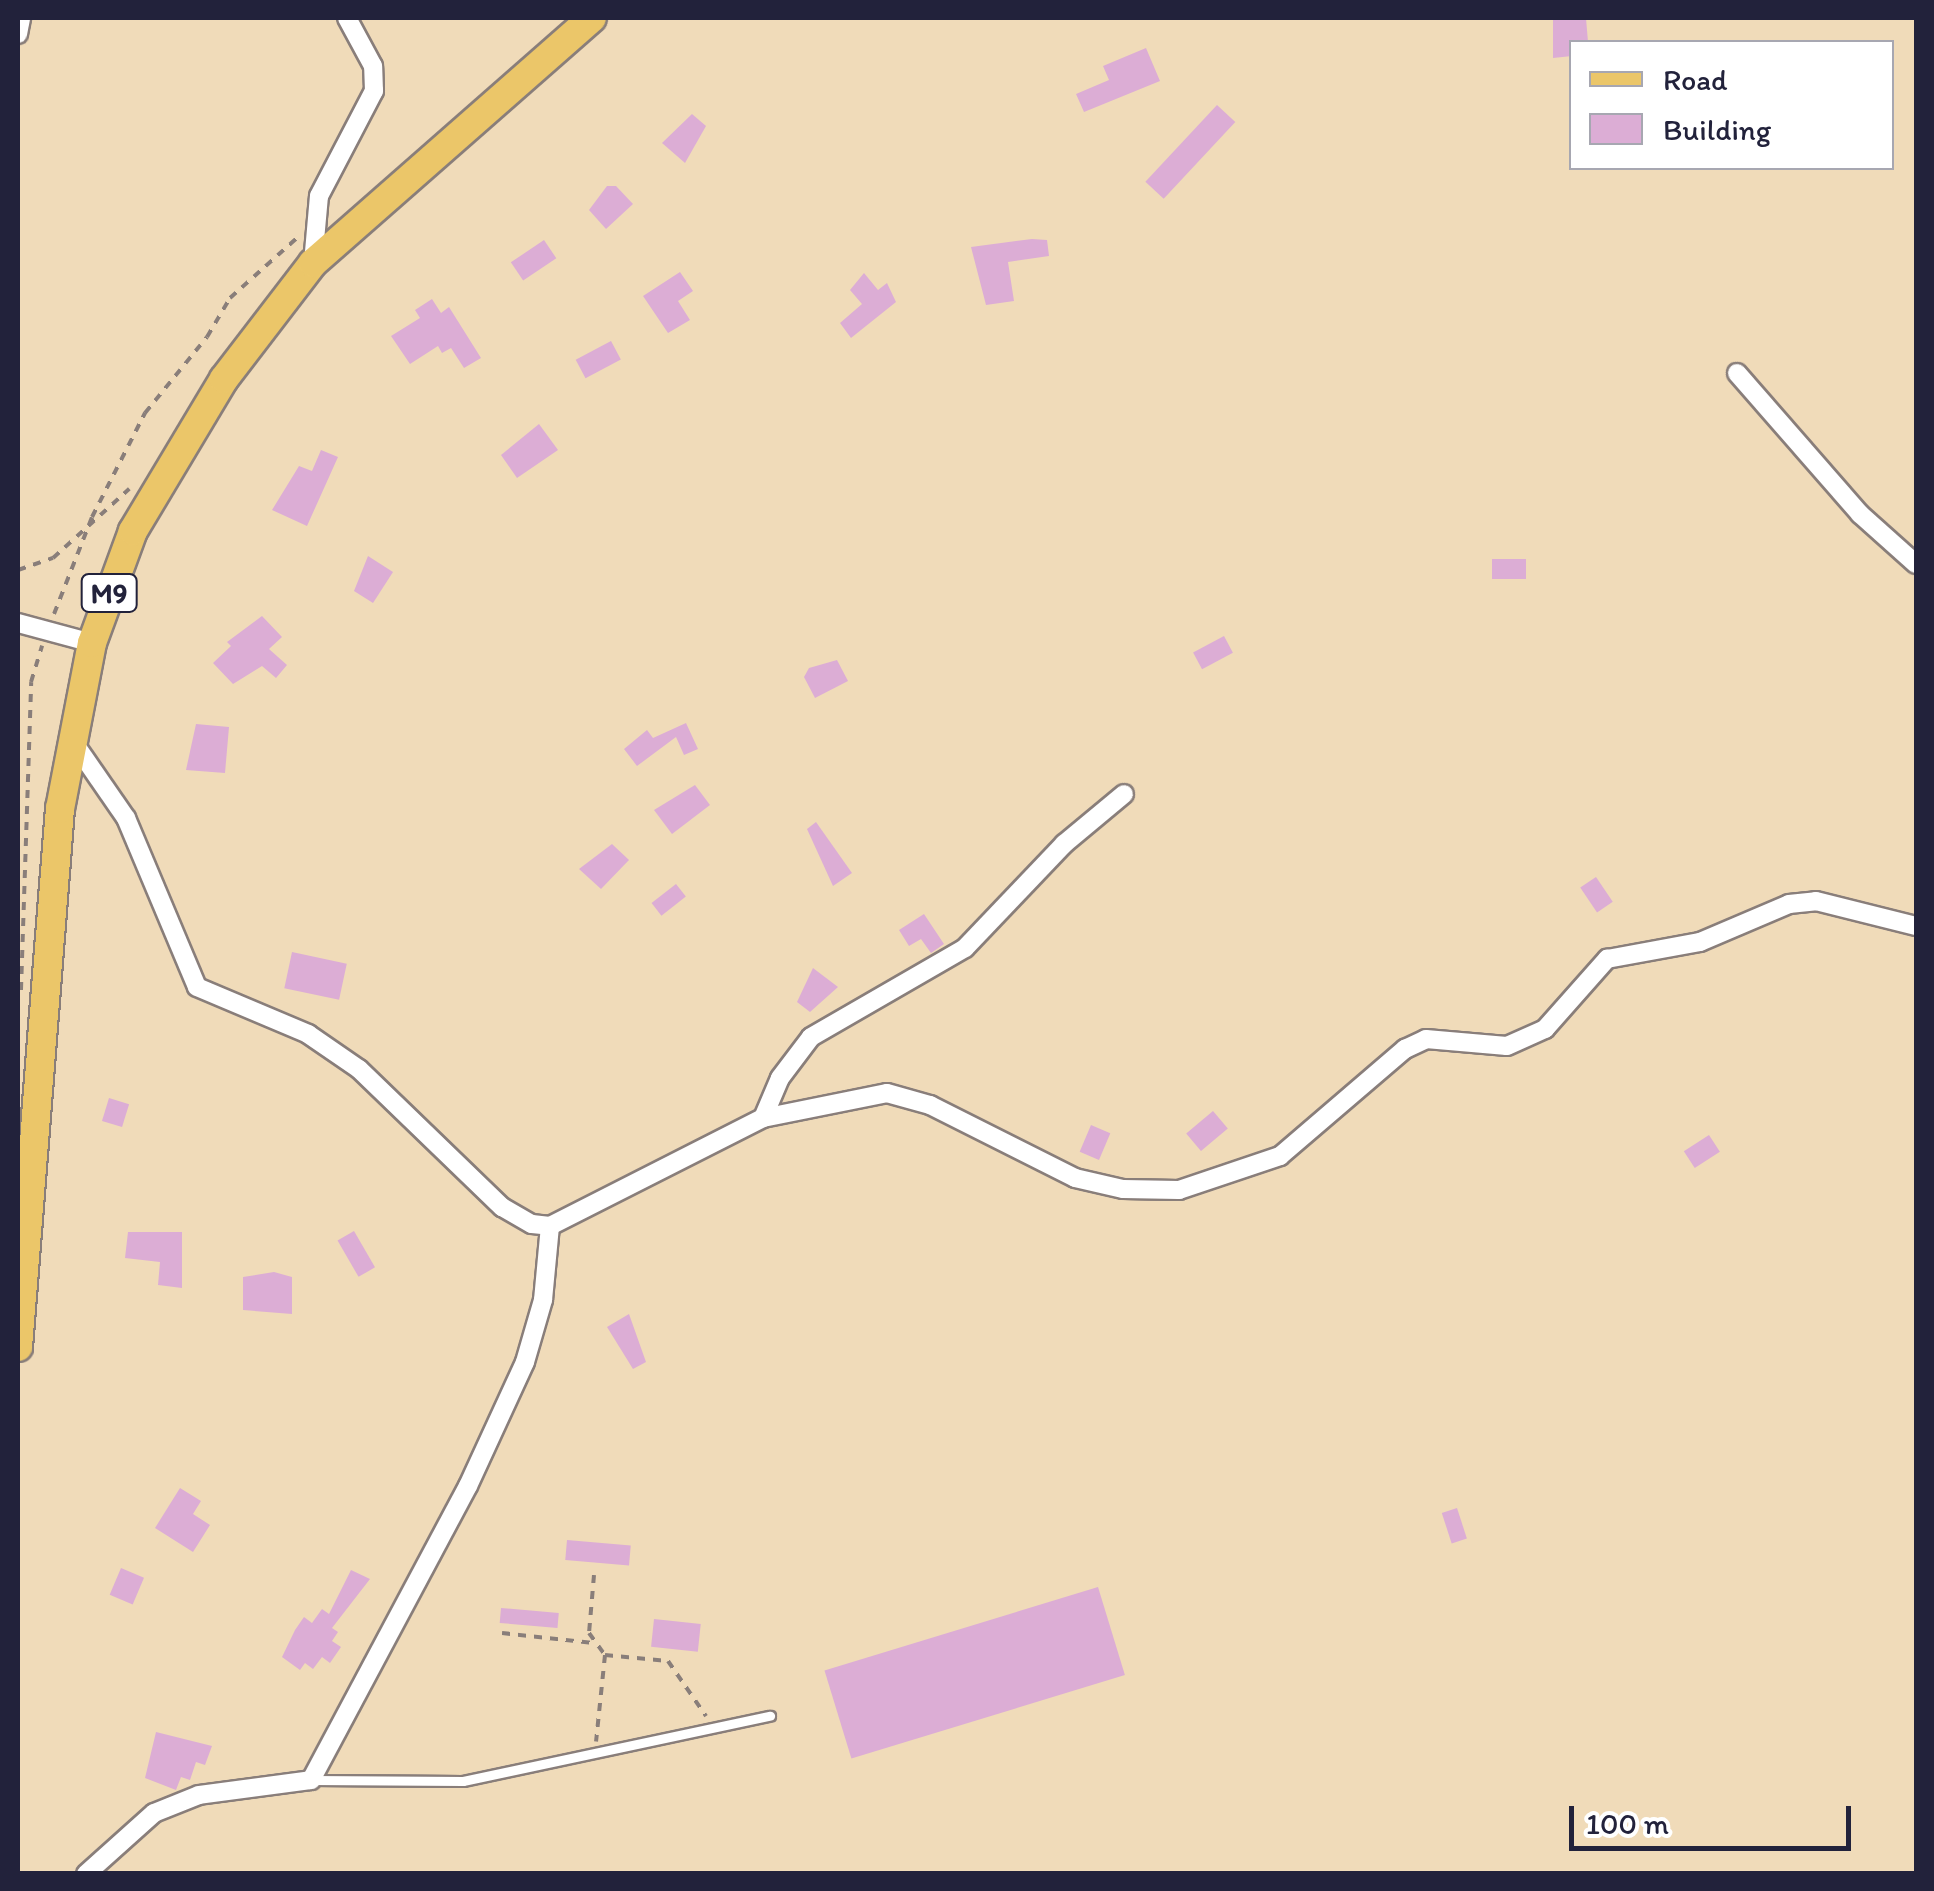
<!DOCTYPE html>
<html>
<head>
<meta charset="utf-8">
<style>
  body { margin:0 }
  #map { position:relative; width:1934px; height:1891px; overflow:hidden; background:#f0dbb9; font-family:Itim,sans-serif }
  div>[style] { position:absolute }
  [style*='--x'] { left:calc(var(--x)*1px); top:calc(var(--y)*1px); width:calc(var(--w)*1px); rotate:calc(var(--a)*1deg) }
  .building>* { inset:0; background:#dcadd5; transform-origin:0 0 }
  .path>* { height:4px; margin-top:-2px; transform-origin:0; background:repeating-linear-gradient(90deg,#897e7a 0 8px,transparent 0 16px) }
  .roads { filter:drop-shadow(2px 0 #897e7a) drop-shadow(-2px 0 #897e7a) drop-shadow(0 2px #897e7a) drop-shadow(0 -2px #897e7a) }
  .lane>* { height:9px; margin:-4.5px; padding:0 4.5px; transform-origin:4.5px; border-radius:4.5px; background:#fff }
  .street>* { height:18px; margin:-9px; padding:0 9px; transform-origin:9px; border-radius:9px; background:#fff }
  .primary>* { height:28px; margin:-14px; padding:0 14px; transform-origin:14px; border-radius:14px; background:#ebc669 }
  span { translate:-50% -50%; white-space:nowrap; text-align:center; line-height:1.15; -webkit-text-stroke:8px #fff; paint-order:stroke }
  .shield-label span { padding:2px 8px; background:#fff; border:2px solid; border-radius:8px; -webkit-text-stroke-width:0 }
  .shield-label { font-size:28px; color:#22223b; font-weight:700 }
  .frame { position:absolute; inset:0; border:20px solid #22223b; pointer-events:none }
  .legend { position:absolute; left:1569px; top:40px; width:325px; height:130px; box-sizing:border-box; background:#fff; border:2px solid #a7a7b1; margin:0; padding:12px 18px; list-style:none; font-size:30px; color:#22223b }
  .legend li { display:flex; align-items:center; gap:20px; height:50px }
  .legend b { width:50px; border:2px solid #a7a7b1 }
  .scale { position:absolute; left:1569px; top:1806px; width:282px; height:45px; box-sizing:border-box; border:5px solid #22223b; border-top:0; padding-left:12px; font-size:30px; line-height:35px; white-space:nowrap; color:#22223b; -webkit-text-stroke:8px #fff; paint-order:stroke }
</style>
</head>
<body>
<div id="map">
  <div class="building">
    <i style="clip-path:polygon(1586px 18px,1588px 42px,1572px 42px,1572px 56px,1553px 58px,1553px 19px)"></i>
    <i style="clip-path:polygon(1146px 48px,1160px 81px,1084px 112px,1076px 94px,1109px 80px,1103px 66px)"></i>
    <i style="left:1217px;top:105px;width:25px;height:105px;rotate:43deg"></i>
    <i style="clip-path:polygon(692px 114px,706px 126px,685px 163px,662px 143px)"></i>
    <i style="clip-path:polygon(607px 186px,616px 186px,633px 204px,606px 229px,589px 210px)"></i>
    <i style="clip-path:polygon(1032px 239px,1047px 240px,1049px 256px,1008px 262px,1014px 301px,986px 305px,971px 247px)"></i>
    <i style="left:544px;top:240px;width:22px;height:40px;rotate:56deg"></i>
    <i style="clip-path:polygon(680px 272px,693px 291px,678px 301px,690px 320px,668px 333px,643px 296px)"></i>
    <i style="clip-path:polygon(864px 273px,878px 290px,887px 283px,896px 302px,851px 338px,840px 323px,862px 304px,850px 290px)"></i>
    <i style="clip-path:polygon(432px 299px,441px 313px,449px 307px,481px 358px,464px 368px,451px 348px,442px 353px,438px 346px,410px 364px,391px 336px,420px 318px,415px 310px)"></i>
    <i style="left:611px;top:341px;width:21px;height:40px;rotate:62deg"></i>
    <i style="clip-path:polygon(539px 424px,558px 450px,517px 478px,501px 455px)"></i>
    <i style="clip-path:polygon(321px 450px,338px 457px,307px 526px,272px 510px,299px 466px,312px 471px)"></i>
    <i style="clip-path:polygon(368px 556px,393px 572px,373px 603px,354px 591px)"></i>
    <i style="left:1492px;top:559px;width:34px;height:20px"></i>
    <i style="clip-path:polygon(262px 616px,282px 637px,269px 649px,287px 665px,276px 678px,262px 666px,233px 684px,213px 663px,231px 646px,227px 642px)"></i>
    <i style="left:1224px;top:636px;width:19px;height:35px;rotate:62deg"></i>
    <i style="clip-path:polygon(837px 660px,848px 681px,815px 698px,804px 677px,809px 668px)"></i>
    <i style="clip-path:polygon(686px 723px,698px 749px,684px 755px,676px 737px,637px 766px,624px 749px,647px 730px,653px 738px)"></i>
    <i style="clip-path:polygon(196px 724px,229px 727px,225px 773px,186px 770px)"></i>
    <i style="clip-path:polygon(695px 785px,710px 805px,672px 834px,654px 810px)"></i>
    <i style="clip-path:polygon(816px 822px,852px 873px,833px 886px,807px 829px)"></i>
    <i style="clip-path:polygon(612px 844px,629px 860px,601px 889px,579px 869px)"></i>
    <i style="left:1596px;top:877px;width:30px;height:19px;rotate:56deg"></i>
    <i style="left:676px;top:884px;width:16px;height:31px;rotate:52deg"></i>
    <i style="clip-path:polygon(924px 914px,944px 944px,931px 953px,921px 939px,909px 946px,899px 930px)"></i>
    <i style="left:292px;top:952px;width:56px;height:37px;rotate:12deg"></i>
    <i style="clip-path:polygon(813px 968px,838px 987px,810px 1012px,797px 1002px)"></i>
    <i style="left:109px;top:1098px;width:21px;height:24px;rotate:17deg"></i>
    <i style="left:1213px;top:1111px;width:23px;height:35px;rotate:50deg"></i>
    <i style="left:1091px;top:1125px;width:21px;height:29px;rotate:23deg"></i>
    <i style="left:1709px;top:1135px;width:20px;height:30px;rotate:57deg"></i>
    <i style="left:354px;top:1231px;width:42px;height:19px;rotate:60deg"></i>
    <i style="clip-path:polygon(128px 1232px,182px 1232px,182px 1288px,158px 1285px,160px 1262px,125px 1258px)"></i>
    <i style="clip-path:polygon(274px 1272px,292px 1277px,292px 1314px,243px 1310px,243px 1277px)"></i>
    <i style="clip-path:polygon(629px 1314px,646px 1362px,633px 1369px,607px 1327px)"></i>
    <i style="clip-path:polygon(180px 1488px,201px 1501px,193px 1514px,210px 1525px,193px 1552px,155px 1528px)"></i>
    <i style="left:1457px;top:1508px;width:32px;height:16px;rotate:72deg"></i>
    <i style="left:567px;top:1540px;width:64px;height:20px;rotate:5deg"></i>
    <i style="left:121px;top:1568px;width:25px;height:29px;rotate:23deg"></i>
    <i style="clip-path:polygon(351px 1570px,370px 1579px,332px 1628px,338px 1632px,332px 1641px,341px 1647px,330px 1663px,322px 1657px,313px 1669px,305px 1663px,300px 1670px,282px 1657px,295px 1630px,304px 1617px,312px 1623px,322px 1609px,329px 1614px)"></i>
    <i style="left:1098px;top:1587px;width:92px;height:286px;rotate:73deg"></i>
    <i style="left:501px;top:1608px;width:58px;height:15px;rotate:5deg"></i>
    <i style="left:654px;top:1619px;width:47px;height:28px;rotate:6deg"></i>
    <i style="clip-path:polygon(156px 1732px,212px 1746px,205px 1765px,196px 1762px,190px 1780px,181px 1777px,176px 1790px,145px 1778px)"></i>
  </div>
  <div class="path">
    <i style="--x:18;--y:570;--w:37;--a:-19"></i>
    <i style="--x:53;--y:558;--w:103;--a:-42.2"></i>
    <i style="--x:54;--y:614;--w:104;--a:-68.6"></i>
    <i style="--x:92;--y:517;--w:117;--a:-63"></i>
    <i style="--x:145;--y:413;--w:98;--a:-50.8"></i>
    <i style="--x:207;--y:337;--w:45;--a:-59.5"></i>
    <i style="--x:230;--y:298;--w:91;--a:-41.9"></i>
    <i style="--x:21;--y:990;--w:308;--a:-88.1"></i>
    <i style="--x:31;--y:682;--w:38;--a:-73"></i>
    <i style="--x:594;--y:1575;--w:58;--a:94.9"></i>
    <i style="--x:589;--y:1633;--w:27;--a:54"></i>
    <i style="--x:605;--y:1655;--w:87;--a:95.9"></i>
    <i style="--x:502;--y:1633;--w:92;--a:6.3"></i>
    <i style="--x:605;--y:1655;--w:63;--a:5.4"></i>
    <i style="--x:668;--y:1661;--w:67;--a:55.4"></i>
  </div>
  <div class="roads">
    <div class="lane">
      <i style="--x:311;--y:1780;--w:152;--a:0.4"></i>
      <i style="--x:463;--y:1781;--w:314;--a:-12"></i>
    </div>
    <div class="street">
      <i style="--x:18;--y:34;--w:16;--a:-79"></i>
      <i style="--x:313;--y:263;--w:67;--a:-84.9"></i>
      <i style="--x:319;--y:196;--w:119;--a:-62.4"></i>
      <i style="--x:374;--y:91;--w:25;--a:-92"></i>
      <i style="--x:373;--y:66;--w:55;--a:-118.4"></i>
      <i style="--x:1737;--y:373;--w:187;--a:48.9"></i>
      <i style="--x:1860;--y:514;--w:75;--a:41.8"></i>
      <i style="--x:18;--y:623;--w:77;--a:15.1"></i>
      <i style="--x:72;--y:740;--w:95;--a:55.3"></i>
      <i style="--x:126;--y:818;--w:183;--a:67.2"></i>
      <i style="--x:197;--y:987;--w:121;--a:22.9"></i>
      <i style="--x:308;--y:1034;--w:62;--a:34.5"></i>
      <i style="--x:359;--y:1069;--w:199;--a:44"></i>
      <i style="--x:502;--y:1207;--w:34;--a:30"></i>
      <i style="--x:532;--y:1224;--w:18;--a:6"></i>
      <i style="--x:550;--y:1226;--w:239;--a:-26.9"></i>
      <i style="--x:763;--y:1118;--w:126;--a:-11.4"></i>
      <i style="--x:887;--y:1093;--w:45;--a:15.6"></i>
      <i style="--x:930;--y:1105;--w:162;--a:26.7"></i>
      <i style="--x:1075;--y:1178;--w:49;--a:12.9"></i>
      <i style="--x:1123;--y:1189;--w:56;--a:1"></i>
      <i style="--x:1179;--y:1190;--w:107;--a:-18.6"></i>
      <i style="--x:1280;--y:1156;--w:165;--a:-40.6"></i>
      <i style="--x:1405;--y:1049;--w:23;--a:-25"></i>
      <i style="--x:1426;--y:1039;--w:81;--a:4.9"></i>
      <i style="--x:1507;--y:1046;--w:42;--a:-24.1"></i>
      <i style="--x:1545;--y:1029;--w:94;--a:-48.5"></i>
      <i style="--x:1607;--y:959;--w:95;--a:-10.4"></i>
      <i style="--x:1700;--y:942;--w:97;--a:-23.1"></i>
      <i style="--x:1789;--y:904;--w:27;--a:-6"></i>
      <i style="--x:1816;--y:901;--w:103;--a:14"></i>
      <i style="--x:763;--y:1118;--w:43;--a:-67"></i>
      <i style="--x:780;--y:1078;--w:51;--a:-52.9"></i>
      <i style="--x:811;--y:1037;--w:178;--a:-30"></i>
      <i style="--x:965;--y:948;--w:144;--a:-46.4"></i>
      <i style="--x:1064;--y:844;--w:78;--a:-39.8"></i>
      <i style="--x:86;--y:1874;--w:91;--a:-41.9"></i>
      <i style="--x:154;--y:1813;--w:48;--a:-21.8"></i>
      <i style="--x:199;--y:1795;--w:113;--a:-7.6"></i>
      <i style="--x:311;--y:1780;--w:333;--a:-61.9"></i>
      <i style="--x:468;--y:1486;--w:136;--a:-65.3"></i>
      <i style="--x:525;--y:1362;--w:65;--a:-73.8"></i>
      <i style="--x:543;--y:1300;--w:74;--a:-84.6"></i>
    </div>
    <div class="primary">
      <i style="--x:18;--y:1347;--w:540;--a:-85.54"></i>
      <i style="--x:60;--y:809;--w:169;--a:-79.1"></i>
      <i style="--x:92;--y:643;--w:119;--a:-69.9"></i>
      <i style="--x:133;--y:531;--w:177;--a:-59.1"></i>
      <i style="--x:224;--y:379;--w:146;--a:-52.5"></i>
      <i style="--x:313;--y:263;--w:371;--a:-41.3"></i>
    </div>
  </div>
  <div class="shield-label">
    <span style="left:109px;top:593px">M9</span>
  </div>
  <div class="frame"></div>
  <ul class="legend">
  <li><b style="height:12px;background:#ebc669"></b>Road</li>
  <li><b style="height:28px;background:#dcadd5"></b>Building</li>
  </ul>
  <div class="scale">100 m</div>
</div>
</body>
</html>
